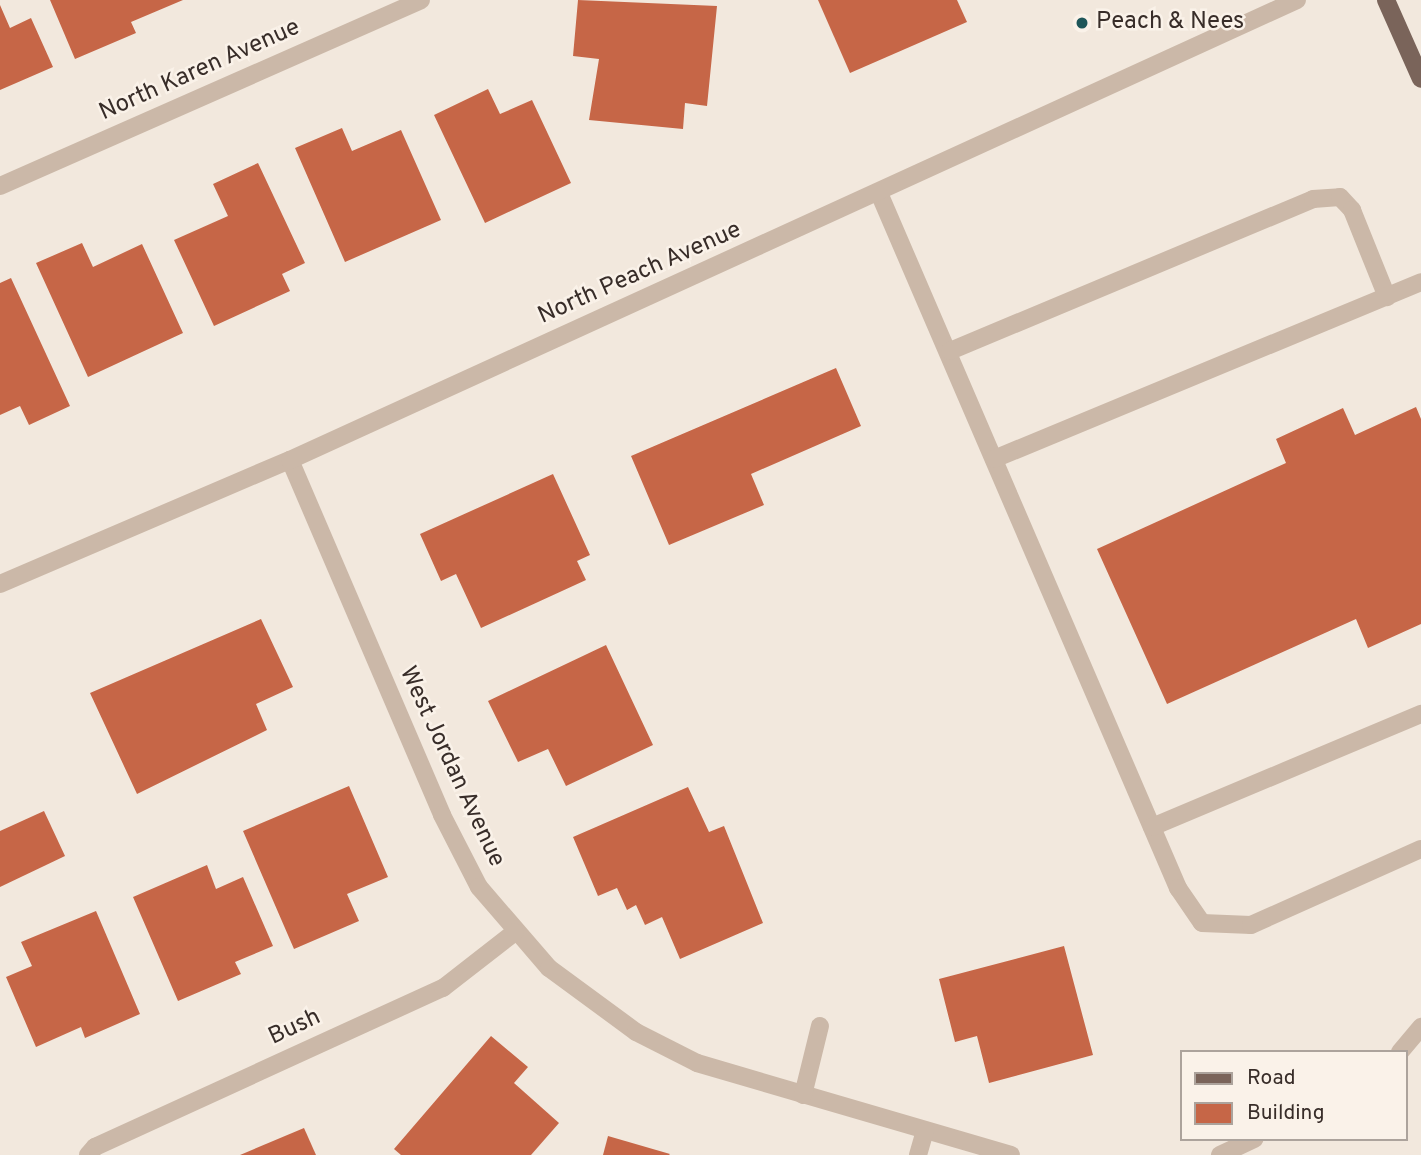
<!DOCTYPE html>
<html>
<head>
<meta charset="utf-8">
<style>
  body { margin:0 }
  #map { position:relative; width:1421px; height:1155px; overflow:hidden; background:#f2e8dd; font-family:Overpass,sans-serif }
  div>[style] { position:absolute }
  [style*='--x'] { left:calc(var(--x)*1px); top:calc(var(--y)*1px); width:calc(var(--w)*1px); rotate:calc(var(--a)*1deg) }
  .building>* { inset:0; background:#c66647 }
  .minor>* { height:18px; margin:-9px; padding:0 9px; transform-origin:9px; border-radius:9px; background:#cbb8a8 }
  .major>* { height:18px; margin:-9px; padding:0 9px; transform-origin:9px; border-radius:9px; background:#7a645a }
  .dots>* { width:19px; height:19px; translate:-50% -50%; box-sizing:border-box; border:4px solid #faf2e9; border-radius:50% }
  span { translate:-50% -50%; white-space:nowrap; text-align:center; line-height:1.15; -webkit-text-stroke:5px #faf2e9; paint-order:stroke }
  .poi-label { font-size:24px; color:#382d29 }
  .left { translate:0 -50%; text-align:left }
  .street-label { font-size:24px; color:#382d29 }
  .legend { position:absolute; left:1180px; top:1050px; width:228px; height:91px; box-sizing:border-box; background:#faf2e9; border:2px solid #aca39c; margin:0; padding:9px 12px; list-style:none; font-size:21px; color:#382d29 }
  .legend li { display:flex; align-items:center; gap:14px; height:35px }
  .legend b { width:35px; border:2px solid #aca39c }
</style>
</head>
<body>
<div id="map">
  <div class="building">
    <i style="clip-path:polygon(50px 0,183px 0,131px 22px,136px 33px,75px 59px)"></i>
    <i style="clip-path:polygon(578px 0,717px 6px,707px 106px,685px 103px,683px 129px,589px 120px,599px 59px,573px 56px)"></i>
    <i style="clip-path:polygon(818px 0,957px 0,967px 22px,850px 73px)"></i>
    <i style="clip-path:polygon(0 5px,10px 28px,31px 18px,53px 67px,0 90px)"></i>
    <i style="clip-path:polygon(488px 89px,500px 114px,532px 100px,571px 183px,485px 223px,434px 115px)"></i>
    <i style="clip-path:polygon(342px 128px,352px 151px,401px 130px,441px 220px,345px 262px,295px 148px)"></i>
    <i style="clip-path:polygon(258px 163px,305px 263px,282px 274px,290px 291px,214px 326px,174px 240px,228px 216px,213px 184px)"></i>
    <i style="clip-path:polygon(82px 243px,93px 267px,142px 244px,183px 333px,88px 377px,36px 263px)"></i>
    <i style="clip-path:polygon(11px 278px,70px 406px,29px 425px,20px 406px,0 415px,0 283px)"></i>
    <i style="clip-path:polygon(836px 368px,861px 426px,751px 474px,764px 505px,669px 545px,631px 456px)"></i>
    <i style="clip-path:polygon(1416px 407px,1421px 419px,1421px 624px,1368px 648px,1356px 619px,1167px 704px,1097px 549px,1286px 463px,1276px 439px,1343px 408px,1355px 435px)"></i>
    <i style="clip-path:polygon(553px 474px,590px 555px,577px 561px,586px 580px,481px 628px,456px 574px,441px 581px,420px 534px)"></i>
    <i style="clip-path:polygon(261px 619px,293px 687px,256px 704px,267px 730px,137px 794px,90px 693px)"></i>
    <i style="clip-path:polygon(606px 645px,653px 745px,566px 786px,548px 749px,518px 762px,488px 701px)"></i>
    <i style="clip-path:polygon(349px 786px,388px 877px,347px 894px,359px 921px,294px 949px,243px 831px)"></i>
    <i style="clip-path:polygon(688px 787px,709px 832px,724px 826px,763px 923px,680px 959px,662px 917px,645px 925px,636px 905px,627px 910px,617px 888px,598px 896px,573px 837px)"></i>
    <i style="clip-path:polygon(44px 811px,65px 856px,0 887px,0 831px)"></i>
    <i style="clip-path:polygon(207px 865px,216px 889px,243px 877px,273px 946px,235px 962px,241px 974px,178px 1001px,133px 897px)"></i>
    <i style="clip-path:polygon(96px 911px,140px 1014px,85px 1038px,81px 1027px,36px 1047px,6px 977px,32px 966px,21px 942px)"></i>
    <i style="clip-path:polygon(1064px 946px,1093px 1055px,989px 1083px,977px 1036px,955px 1042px,939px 979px)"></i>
    <i style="clip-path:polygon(491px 1036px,528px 1067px,514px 1083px,559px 1123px,531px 1155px,401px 1155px,394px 1149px)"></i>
    <i style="clip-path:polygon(304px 1128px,316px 1155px,240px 1155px)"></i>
    <i style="clip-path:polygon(608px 1136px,670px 1154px,669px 1155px,603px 1155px)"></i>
  </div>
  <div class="minor">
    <i style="--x:0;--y:186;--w:460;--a:-23.8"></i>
    <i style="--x:879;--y:193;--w:757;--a:66.72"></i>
    <i style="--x:1178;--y:888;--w:42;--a:55.6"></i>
    <i style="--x:1202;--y:923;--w:49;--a:2.3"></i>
    <i style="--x:1251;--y:925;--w:186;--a:-24.1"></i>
    <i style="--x:950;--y:351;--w:394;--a:-22.7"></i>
    <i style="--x:1313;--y:199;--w:27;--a:-4"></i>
    <i style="--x:1340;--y:197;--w:18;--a:47"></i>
    <i style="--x:1352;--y:210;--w:94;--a:68.1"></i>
    <i style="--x:994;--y:459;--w:462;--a:-22.5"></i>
    <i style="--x:290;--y:460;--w:386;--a:66.8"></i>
    <i style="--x:442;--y:815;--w:81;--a:62.8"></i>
    <i style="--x:479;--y:887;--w:107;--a:49.2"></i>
    <i style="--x:549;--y:968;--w:108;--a:36.3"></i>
    <i style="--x:636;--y:1032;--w:68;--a:26.9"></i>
    <i style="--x:697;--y:1063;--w:327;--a:16.3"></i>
    <i style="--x:0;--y:584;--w:315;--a:-23.2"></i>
    <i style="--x:290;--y:460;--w:1107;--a:-24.55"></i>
    <i style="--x:1152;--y:827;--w:292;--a:-22.8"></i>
    <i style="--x:1400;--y:1052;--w:33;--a:-50"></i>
    <i style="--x:803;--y:1095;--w:71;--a:-76.2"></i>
    <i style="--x:88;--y:1155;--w:11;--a:-49"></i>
    <i style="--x:95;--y:1147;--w:383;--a:-24.6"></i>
    <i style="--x:443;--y:988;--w:91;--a:-37.9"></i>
    <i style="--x:918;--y:1155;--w:25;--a:-74"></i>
    <i style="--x:1220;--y:1155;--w:38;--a:-25"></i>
  </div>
  <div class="major">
    <i style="--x:1386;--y:0;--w:86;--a:66.1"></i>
  </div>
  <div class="dots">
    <i style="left:1082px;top:23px;background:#1e5659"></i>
  </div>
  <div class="poi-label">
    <span class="left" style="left:1096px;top:23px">Peach &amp; Nees</span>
  </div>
  <div class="street-label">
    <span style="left:200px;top:71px;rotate:-24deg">North Karen Avenue</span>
    <span style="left:640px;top:274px;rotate:-24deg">North Peach Avenue</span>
    <span style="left:451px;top:767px;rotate:65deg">West Jordan Avenue</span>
    <span style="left:295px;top:1028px;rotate:-25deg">Bush</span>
  </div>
  <ul class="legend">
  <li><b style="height:9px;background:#7a645a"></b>Road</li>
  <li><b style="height:19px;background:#c66647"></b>Building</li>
  </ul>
</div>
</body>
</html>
